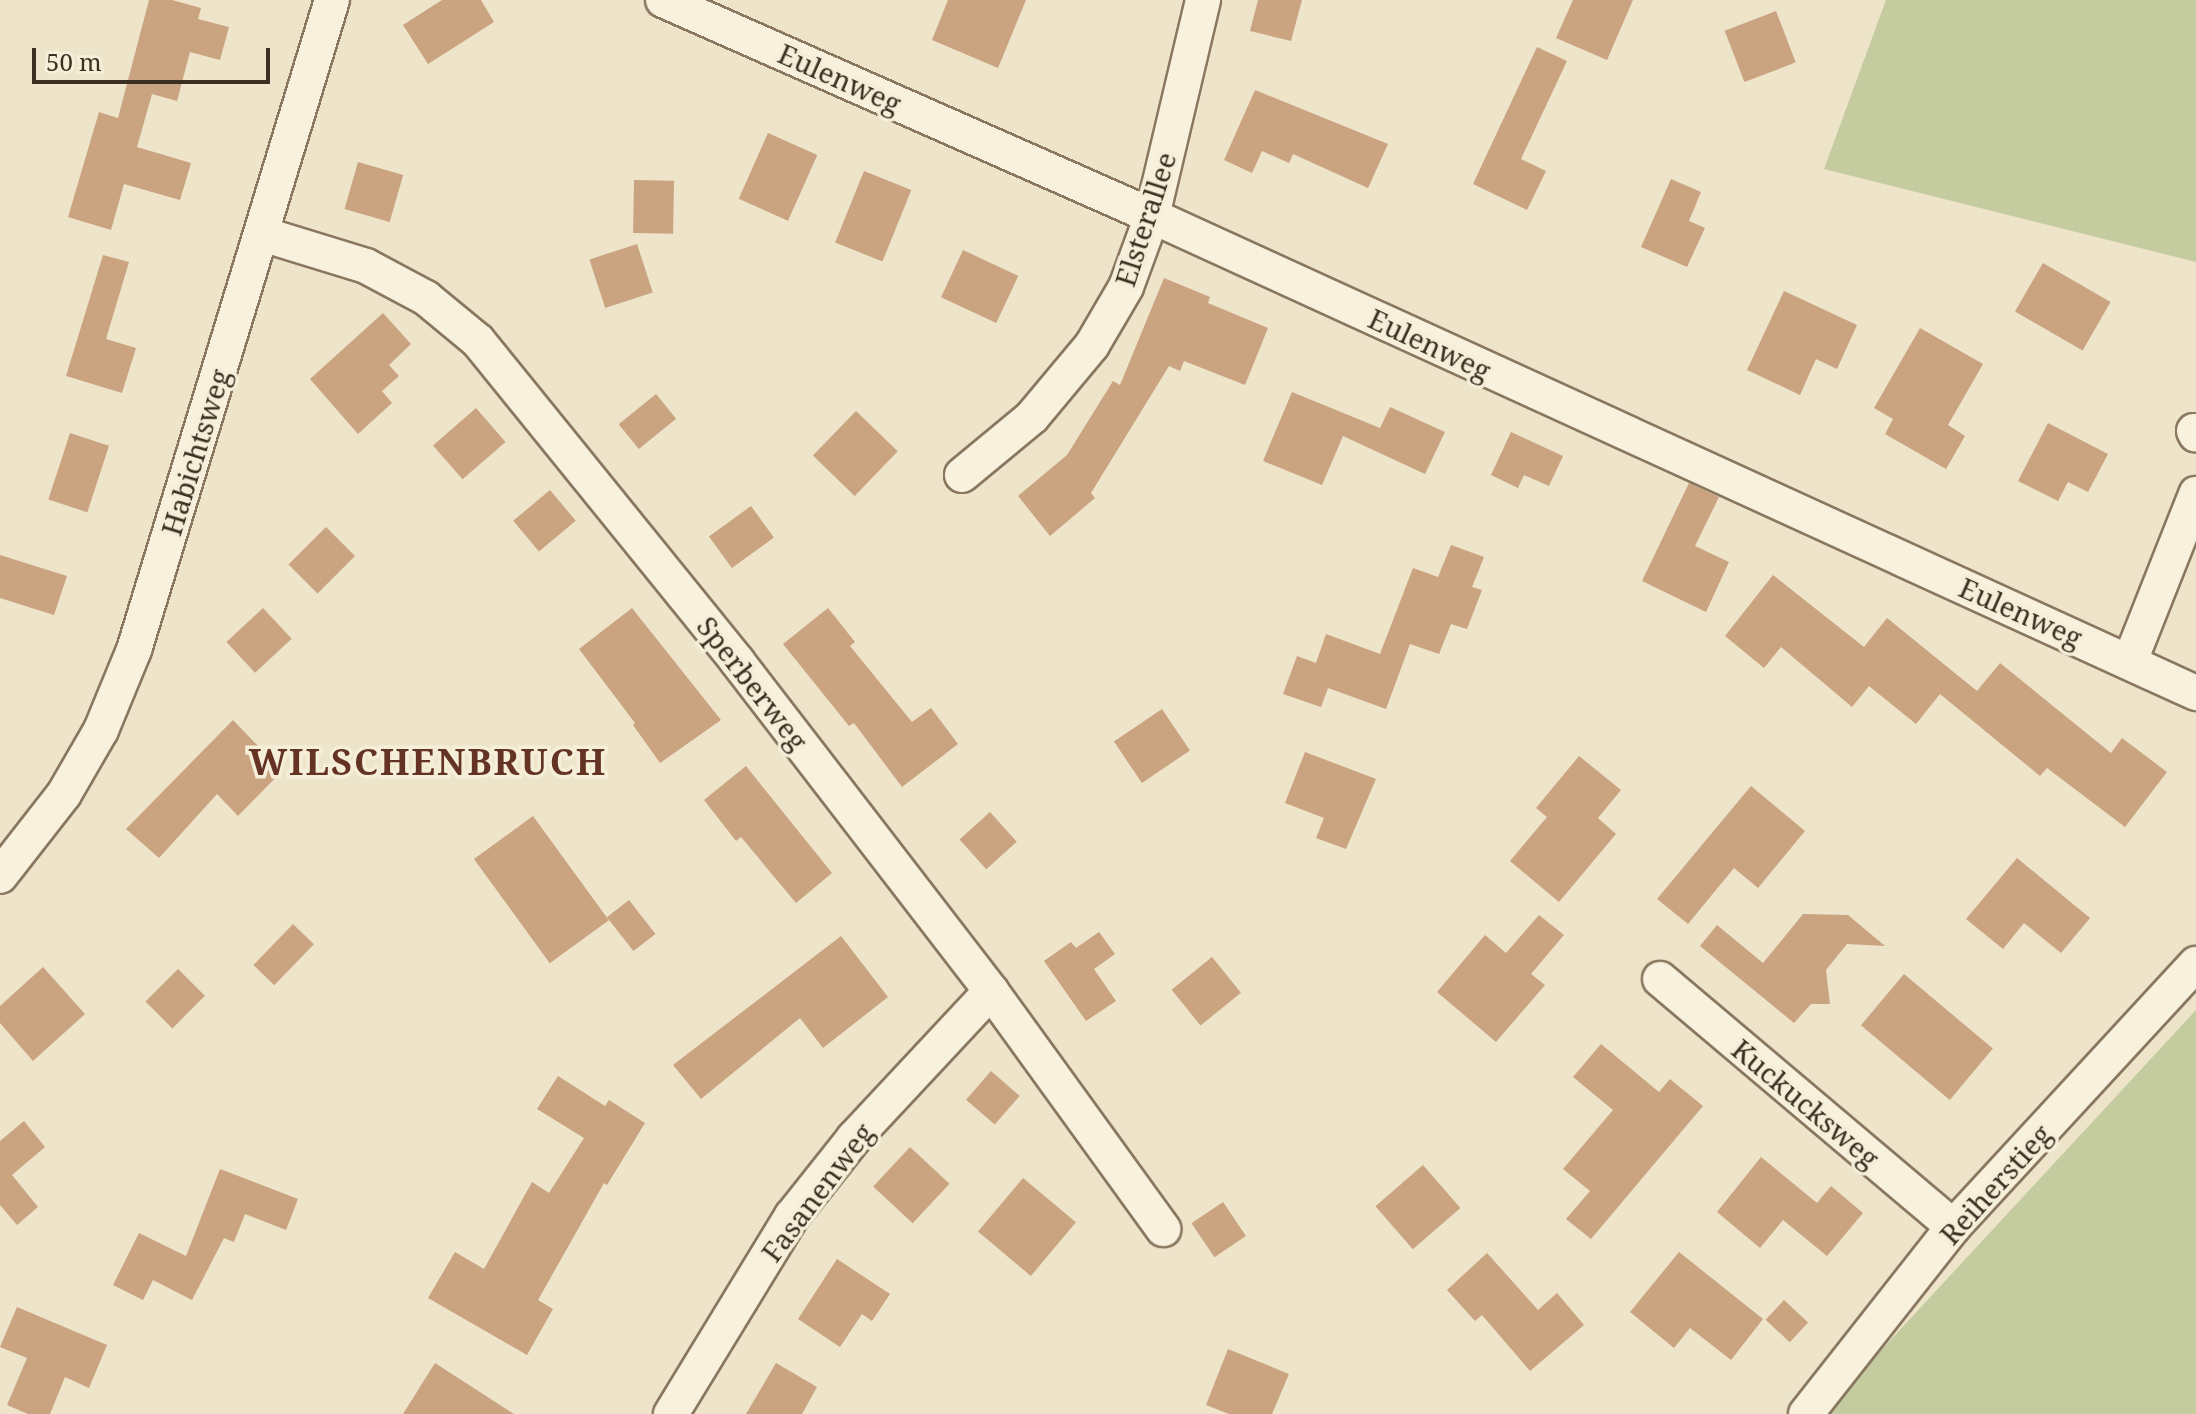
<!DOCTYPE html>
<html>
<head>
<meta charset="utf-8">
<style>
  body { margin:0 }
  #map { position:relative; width:2196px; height:1414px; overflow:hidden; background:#ede4ca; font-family:"Noto Serif",serif }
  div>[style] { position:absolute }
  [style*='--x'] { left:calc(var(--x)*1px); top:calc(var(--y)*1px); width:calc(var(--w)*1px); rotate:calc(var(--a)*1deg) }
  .green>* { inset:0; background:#c4cb9e }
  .building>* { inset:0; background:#caa381; transform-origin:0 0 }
  .roads { filter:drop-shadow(2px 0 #89775f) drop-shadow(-2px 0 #89775f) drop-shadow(0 2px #89775f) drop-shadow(0 -2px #89775f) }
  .minor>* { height:34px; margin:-17px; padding:0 17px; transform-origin:17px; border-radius:17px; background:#f8f1dd }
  span { translate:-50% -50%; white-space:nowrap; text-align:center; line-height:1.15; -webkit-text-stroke:7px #f5eed9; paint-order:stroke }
  .street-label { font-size:28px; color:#3b2f21 }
  .district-label { font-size:36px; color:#653323; font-weight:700; letter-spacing:2px }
  .scale { position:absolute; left:32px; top:48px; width:238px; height:36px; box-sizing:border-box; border:4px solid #3b2f21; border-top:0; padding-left:10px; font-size:24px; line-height:28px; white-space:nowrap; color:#3b2f21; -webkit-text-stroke:6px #f5eed9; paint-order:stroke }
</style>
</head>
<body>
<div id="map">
  <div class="green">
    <i style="clip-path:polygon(1886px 0,2196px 0,2196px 262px,1824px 169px)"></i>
    <i style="clip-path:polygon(2196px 1010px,2196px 1414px,1822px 1414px)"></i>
  </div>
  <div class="building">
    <i style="clip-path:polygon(149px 0,172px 0,201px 8px,198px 19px,229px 27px,220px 60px,190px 52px,177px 101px,152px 94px,137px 147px,191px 163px,180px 200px,124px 184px,111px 230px,68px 217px,99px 112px,118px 118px)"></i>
    <i style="clip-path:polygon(442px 0,481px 0,494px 22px,428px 64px,403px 25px)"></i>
    <i style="clip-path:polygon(948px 0,1026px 0,998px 68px,932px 40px)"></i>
    <i style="clip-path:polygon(1258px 0,1302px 0,1291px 41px,1250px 31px)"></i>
    <i style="clip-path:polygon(1573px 0,1633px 0,1607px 60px,1556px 38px)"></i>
    <i style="left:1776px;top:11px;width:55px;height:55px;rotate:69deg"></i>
    <i style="clip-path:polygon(1537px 47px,1567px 61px,1521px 159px,1546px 171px,1527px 210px,1473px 184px)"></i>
    <i style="clip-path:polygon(1255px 90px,1388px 144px,1368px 188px,1293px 154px,1289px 163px,1262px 151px,1252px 173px,1224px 160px)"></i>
    <i style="left:768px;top:133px;width:54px;height:72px;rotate:24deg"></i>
    <i style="left:358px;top:162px;width:47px;height:49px;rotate:16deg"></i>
    <i style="left:864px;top:171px;width:51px;height:77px;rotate:22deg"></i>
    <i style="clip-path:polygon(1671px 179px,1701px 192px,1689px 221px,1705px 228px,1687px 267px,1641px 247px)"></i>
    <i style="left:634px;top:180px;width:40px;height:53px;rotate:1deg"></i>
    <i style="left:637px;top:244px;width:51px;height:50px;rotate:72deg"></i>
    <i style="left:963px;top:250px;width:61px;height:52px;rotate:25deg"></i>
    <i style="clip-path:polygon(103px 255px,129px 262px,106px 339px,136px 348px,122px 393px,66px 376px)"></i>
    <i style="left:2043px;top:263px;width:78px;height:56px;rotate:30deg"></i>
    <i style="clip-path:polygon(1164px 278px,1210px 297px,1208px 303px,1268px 328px,1245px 385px,1184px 361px,1180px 371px,1169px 366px,1091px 493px,1095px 498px,1050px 536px,1018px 496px,1067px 455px,1113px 381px,1120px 385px)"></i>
    <i style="clip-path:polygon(1784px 291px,1857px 325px,1837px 369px,1816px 359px,1800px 395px,1747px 370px)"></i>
    <i style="clip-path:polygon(383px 313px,411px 344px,389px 365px,399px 376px,382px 391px,392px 403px,358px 434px,310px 379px)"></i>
    <i style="clip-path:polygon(1920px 328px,1983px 364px,1948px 425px,1965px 436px,1946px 469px,1885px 434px,1893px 419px,1874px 408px)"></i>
    <i style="clip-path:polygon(1292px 392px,1380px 428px,1390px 407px,1445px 432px,1425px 474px,1343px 436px,1322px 485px,1263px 461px)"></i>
    <i style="left:656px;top:394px;width:32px;height:48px;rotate:51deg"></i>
    <i style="left:476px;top:408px;width:45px;height:57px;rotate:49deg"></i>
    <i style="left:856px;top:411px;width:58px;height:62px;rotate:44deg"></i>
    <i style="clip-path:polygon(2048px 423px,2108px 454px,2088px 492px,2068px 482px,2058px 501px,2018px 481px)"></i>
    <i style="clip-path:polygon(1511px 432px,1563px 456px,1549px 486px,1524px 475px,1518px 488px,1491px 475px)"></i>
    <i style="left:70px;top:433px;width:41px;height:70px;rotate:18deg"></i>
    <i style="clip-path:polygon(1689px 483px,1719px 497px,1695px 546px,1729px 562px,1706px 612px,1642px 581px)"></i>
    <i style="left:550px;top:490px;width:40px;height:48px;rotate:50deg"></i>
    <i style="left:751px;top:506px;width:39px;height:52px;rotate:54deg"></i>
    <i style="left:326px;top:527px;width:41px;height:53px;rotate:45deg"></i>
    <i style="clip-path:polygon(1451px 545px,1484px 557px,1472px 587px,1482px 590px,1467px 629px,1451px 624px,1439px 654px,1410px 644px,1386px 709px,1328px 688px,1321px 707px,1283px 694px,1297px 656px,1316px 663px,1326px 634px,1380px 654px,1413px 568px,1438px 577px)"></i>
    <i style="clip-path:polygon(0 555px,67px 576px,54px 615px,0 598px)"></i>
    <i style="clip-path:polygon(1773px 575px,1864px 647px,1887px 618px,1977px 691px,2000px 663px,2111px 753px,2122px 738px,2167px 772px,2125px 827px,2047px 768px,2040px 776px,1940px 694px,1916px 724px,1869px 686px,1852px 707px,1781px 647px,1764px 668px,1725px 636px)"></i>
    <i style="left:263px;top:608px;width:42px;height:50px;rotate:47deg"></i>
    <i style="clip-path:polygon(632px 608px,721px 720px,660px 763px,633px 725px,635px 723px,579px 649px)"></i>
    <i style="clip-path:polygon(828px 608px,855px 642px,850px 646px,912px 722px,931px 708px,958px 744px,902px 787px,854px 723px,849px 726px,783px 644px)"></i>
    <i style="left:1162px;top:709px;width:50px;height:58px;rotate:56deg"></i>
    <i style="clip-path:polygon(233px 720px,282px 771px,238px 816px,217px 794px,159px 858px,126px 829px)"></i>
    <i style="clip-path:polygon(1305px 752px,1376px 779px,1346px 849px,1316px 838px,1324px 818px,1285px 803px)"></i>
    <i style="clip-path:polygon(1579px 756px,1621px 790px,1598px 818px,1616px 834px,1559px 902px,1510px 861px,1547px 817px,1536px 808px)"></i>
    <i style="clip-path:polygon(746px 766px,832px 873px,796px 903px,741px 837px,736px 841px,704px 800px)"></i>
    <i style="clip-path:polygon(1751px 786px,1805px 831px,1758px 888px,1734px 868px,1688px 924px,1657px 899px)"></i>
    <i style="left:990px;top:812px;width:40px;height:41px;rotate:48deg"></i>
    <i style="left:533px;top:816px;width:129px;height:73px;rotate:54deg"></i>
    <i style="clip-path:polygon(2017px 858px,2090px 918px,2061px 953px,2024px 923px,2003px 949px,1966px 919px)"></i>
    <i style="left:629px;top:900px;width:43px;height:28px;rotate:52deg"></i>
    <i style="clip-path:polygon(1803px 914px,1848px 915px,1885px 946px,1847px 944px,1826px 970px,1830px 1004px,1811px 1004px,1794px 1023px,1700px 946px,1717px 925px,1763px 963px)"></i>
    <i style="clip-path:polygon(1539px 915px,1564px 935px,1531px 974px,1545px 985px,1496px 1042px,1437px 992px,1485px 935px,1506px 953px)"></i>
    <i style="left:293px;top:924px;width:29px;height:57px;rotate:44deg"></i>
    <i style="clip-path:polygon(1099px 932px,1115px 954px,1094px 969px,1116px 1001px,1086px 1021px,1044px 961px,1071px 942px,1076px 948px)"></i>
    <i style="clip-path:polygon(841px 936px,888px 997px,823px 1048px,800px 1018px,701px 1099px,673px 1065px)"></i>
    <i style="left:1212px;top:957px;width:46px;height:52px;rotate:51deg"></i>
    <i style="clip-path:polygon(43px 967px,85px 1014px,33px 1061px,0 1023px,0 1006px)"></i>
    <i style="left:178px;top:969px;width:38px;height:46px;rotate:45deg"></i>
    <i style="left:1904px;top:974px;width:116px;height:67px;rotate:40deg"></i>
    <i style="clip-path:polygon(1601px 1044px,1659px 1092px,1670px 1079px,1703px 1106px,1591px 1239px,1566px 1219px,1590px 1191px,1563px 1169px,1613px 1110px,1573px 1077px)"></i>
    <i style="left:991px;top:1071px;width:38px;height:38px;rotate:41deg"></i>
    <i style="clip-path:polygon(558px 1076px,605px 1106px,609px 1100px,645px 1123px,607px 1185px,604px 1183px,538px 1300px,553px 1309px,527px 1355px,428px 1298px,455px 1252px,484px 1269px,532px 1182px,549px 1193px,584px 1138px,537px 1109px)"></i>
    <i style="clip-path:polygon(24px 1121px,45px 1147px,12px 1175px,38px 1207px,17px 1225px,0 1205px,0 1141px)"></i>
    <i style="left:910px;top:1147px;width:54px;height:54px;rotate:43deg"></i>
    <i style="clip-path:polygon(1761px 1157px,1817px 1203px,1831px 1186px,1863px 1213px,1827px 1256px,1783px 1220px,1760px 1248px,1717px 1212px)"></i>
    <i style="left:1423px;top:1165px;width:57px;height:63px;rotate:49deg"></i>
    <i style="clip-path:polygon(220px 1169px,298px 1199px,286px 1230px,245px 1214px,234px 1242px,224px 1238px,192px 1300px,153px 1280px,143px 1300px,113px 1285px,139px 1233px,186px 1256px)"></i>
    <i style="left:1023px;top:1178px;width:69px;height:70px;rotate:40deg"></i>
    <i style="left:1223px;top:1202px;width:41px;height:38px;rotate:56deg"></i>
    <i style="clip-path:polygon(1679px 1252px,1763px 1319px,1731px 1360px,1690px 1328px,1674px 1348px,1630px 1312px)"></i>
    <i style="clip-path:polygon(1487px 1253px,1538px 1310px,1557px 1293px,1584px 1325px,1530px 1371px,1482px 1315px,1475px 1321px,1447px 1290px)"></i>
    <i style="clip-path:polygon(837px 1259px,890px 1294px,872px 1321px,862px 1314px,840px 1347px,798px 1319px)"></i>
    <i style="left:1784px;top:1300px;width:33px;height:27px;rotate:43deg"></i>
    <i style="clip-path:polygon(17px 1307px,107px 1345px,89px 1388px,65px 1377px,50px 1414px,28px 1414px,7px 1405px,27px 1358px,0 1347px)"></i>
    <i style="clip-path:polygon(1228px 1349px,1289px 1374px,1272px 1414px,1229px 1414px,1206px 1405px)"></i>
    <i style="clip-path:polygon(435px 1363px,514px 1414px,403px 1414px)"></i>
    <i style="clip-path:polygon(776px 1363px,817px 1387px,802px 1414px,746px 1414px)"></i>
  </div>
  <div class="roads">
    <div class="minor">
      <i style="--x:663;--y:0;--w:535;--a:23.83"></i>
      <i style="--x:1152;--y:216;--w:1148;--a:24.56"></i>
      <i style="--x:262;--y:234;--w:109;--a:17.1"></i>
      <i style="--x:366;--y:266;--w:68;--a:28.1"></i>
      <i style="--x:426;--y:298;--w:67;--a:39.6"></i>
      <i style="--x:478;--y:341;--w:412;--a:51"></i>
      <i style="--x:737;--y:661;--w:416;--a:52.4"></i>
      <i style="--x:991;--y:991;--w:294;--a:54.1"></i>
      <i style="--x:2194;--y:431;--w:4;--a:63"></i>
      <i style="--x:962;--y:475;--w:91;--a:-39.6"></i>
      <i style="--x:1032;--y:417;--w:94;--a:-50.2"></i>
      <i style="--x:1092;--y:345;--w:67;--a:-59.6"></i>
      <i style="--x:1126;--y:287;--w:76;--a:-69.9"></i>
      <i style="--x:1152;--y:216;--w:222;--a:-76.7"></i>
      <i style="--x:2130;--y:661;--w:180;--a:-68.4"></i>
      <i style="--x:0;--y:876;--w:104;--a:-52"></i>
      <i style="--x:64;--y:794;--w:74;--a:-60"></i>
      <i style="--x:101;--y:730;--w:87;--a:-67.6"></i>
      <i style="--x:134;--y:650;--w:679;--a:-73.06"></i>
      <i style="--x:1660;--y:979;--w:384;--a:40.2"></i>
      <i style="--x:671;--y:1414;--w:232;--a:-58.6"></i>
      <i style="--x:792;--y:1216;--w:100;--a:-51.5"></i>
      <i style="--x:854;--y:1138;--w:201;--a:-47"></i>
      <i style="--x:1806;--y:1414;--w:238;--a:-51.8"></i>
      <i style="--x:1953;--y:1227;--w:358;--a:-47.3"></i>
    </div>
  </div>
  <div class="street-label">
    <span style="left:840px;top:78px;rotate:24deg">Eulenweg</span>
    <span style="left:1145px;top:219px;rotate:-72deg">Elsterallee</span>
    <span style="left:1430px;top:344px;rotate:25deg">Eulenweg</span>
    <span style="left:195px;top:452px;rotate:-73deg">Habichtsweg</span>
    <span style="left:2021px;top:612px;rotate:24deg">Eulenweg</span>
    <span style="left:753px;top:683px;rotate:52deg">Sperberweg</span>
    <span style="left:1806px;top:1103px;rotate:40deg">Kuckucksweg</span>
    <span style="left:1995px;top:1184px;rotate:-48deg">Reiherstieg</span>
    <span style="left:817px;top:1192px;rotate:-53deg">Fasanenweg</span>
  </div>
  <div class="district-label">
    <span style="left:428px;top:762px">WILSCHENBRUCH</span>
  </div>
  <div class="scale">50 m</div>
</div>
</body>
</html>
